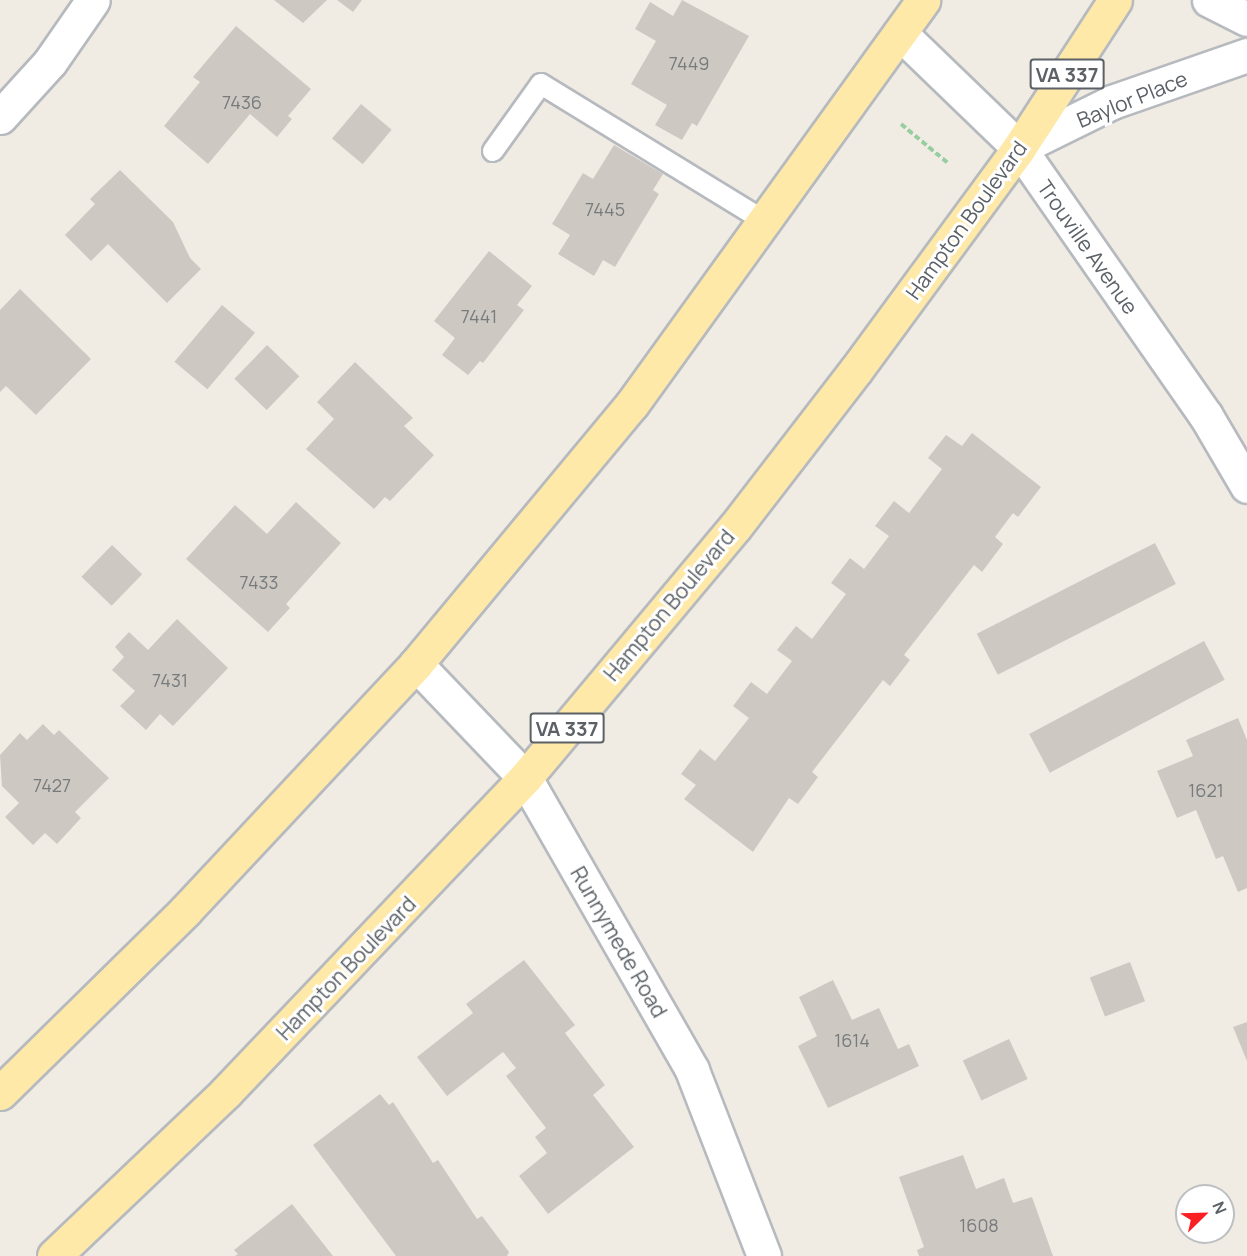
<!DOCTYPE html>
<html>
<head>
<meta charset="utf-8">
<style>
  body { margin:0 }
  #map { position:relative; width:1247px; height:1256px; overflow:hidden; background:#f0ece3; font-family:Manrope,sans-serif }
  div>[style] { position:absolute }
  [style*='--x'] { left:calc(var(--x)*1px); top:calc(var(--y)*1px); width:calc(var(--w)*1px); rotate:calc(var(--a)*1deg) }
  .building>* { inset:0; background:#cdc9c2; transform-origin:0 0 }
  .path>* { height:4px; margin-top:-2px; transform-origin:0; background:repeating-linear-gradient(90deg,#97cea1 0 6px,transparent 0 9px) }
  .roads { filter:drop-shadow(2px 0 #b6babf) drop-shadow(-2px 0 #b6babf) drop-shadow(0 2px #b6babf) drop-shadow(0 -2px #b6babf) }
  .lane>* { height:20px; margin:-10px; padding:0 10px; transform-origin:10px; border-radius:10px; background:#fff }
  .street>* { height:33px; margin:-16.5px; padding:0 16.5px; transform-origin:16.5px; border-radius:16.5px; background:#fff }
  .primary>* { height:33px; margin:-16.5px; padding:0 16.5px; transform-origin:16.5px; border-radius:16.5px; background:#ffe9a9 }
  span { translate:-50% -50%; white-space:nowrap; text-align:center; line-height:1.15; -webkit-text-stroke:6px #fff; paint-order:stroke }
  .number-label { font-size:18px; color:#787b7d }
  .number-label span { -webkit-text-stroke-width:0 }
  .shield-label span { padding:2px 4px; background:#fff; border:2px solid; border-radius:4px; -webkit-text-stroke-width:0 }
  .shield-label { font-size:20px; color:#5b6166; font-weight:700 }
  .street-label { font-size:21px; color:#5b6166 }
  .north { position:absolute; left:1175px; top:1184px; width:60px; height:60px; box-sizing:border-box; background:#fff; border:2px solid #bdc0c2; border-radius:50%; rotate:67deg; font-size:16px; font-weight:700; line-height:24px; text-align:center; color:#5b6166 }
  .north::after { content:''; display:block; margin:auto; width:21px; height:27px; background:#fa1f23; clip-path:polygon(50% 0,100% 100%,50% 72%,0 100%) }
</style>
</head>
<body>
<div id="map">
  <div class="building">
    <i style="clip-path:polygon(274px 0,327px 0,303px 23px)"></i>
    <i style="clip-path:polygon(337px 0,362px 0,353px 12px)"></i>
    <i style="clip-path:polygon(682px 0,749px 36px,697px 126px,692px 123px,682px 140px,655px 125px,667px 105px,631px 84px,656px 41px,635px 29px,650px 2px,673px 16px)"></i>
    <i style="clip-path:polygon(236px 26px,311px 89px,288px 116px,292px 119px,277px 137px,250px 114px,208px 164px,164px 126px,200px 82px,193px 77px)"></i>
    <i style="left:361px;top:104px;width:40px;height:45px;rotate:40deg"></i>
    <i style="clip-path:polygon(614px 145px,663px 174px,653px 190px,659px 194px,615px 267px,603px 260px,594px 276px,558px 254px,570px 235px,552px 224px,583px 173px,593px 179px)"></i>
    <i style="clip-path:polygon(120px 170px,173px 222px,190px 258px,201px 269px,167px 303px,108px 244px,91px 261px,65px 235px,95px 204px,90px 199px)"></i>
    <i style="clip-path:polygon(489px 251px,532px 286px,517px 305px,524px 310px,483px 363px,480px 361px,468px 375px,442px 355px,455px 338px,434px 321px)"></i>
    <i style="clip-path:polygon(20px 289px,91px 359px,36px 415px,6px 386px,0 392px,0 310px)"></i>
    <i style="left:222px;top:305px;width:43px;height:74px;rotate:40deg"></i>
    <i style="left:267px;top:345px;width:45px;height:47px;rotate:44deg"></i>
    <i style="clip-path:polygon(355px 362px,413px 418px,404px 426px,434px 455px,390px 501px,385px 497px,374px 509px,306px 449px,334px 419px,317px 402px)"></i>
    <i style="clip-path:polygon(972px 433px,1041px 487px,1018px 517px,1013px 513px,995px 537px,1003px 544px,982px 572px,974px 565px,904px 655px,910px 660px,890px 686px,883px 680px,812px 772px,818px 777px,798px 804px,789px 798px,753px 852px,684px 799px,696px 785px,681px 774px,700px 749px,715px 761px,749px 718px,733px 706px,751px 682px,767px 694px,792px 661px,777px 650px,796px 626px,812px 639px,846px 594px,831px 583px,850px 558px,864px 569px,889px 536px,875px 526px,894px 501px,909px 513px,942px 469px,928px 458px,946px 435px,962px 446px)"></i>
    <i style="clip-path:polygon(296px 502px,341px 543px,286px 604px,290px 608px,268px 632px,186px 559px,235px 505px,267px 534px)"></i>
    <i style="left:1155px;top:543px;width:46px;height:200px;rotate:63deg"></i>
    <i style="left:112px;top:545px;width:42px;height:44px;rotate:44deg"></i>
    <i style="clip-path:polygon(177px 619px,228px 668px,173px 726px,160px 714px,146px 730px,120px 706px,135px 691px,112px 670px,124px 657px,115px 647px,129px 632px,148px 650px)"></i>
    <i style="left:1204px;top:641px;width:44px;height:198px;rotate:62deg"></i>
    <i style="clip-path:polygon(1238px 718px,1247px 740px,1247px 888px,1238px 892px,1223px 856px,1216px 859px,1196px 810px,1177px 818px,1157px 771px,1193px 756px,1186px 740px)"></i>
    <i style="clip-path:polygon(43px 724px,54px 735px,59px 730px,109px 778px,75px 812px,81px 818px,57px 844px,45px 833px,33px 845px,5px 817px,19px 803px,2px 786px,0 755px,20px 733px,27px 740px)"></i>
    <i style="clip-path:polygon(524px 960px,575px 1025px,565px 1033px,605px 1085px,593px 1095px,634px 1147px,548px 1214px,519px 1176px,547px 1153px,535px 1137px,546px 1128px,506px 1076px,516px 1068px,503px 1052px,447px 1096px,417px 1057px,473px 1013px,466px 1004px)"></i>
    <i style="left:1130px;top:962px;width:42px;height:43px;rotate:69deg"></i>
    <i style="clip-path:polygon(833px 980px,852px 1020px,879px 1008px,898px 1049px,909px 1044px,919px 1066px,828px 1108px,798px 1046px,817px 1036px,799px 997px)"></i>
    <i style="clip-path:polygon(1247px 1022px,1247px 1061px,1233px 1027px)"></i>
    <i style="left:1009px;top:1039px;width:44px;height:51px;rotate:65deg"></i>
    <i style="clip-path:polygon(380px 1094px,389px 1105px,393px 1102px,433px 1163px,438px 1160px,477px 1219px,482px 1216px,509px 1252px,507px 1256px,396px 1256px,313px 1145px)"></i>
    <i style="clip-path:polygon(963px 1155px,976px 1189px,1004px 1178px,1013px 1203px,1032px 1197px,1053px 1256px,919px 1256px,917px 1250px,924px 1247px,899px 1177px)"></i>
    <i style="clip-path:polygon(292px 1204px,333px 1256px,235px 1256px,238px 1254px,234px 1250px)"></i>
  </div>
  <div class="path">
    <i style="--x:901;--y:124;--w:61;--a:39.7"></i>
  </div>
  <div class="roads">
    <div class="lane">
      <i style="--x:493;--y:151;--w:82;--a:-54.4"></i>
      <i style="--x:541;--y:84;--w:263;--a:31.5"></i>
    </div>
    <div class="street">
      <i style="--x:1209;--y:0;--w:42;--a:26.6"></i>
      <i style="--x:900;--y:33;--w:165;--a:44"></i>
      <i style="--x:1019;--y:148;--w:327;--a:55.1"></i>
      <i style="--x:1206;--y:416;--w:81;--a:59.6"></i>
      <i style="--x:0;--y:117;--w:74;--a:-47.7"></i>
      <i style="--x:50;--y:62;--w:75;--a:-55.3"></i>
      <i style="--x:1019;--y:148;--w:104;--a:-26.3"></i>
      <i style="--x:1112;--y:102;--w:143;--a:-19.2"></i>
      <i style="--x:416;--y:664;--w:158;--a:46.3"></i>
      <i style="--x:525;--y:778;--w:336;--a:60.2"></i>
      <i style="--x:692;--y:1070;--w:199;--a:68.8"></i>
    </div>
    <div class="primary">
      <i style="--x:0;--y:1093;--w:260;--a:-44.5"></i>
      <i style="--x:185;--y:911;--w:338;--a:-46.9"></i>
      <i style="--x:416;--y:664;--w:338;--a:-50.3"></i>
      <i style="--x:632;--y:404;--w:498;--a:-54.2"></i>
      <i style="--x:54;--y:1256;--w:238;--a:-43.6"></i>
      <i style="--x:226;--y:1092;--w:434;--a:-46.4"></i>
      <i style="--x:525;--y:778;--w:327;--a:-50.1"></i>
      <i style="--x:735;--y:527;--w:198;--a:-52.4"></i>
      <i style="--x:856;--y:370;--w:275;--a:-53.7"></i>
      <i style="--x:1019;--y:148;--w:176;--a:-57"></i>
    </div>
  </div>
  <div class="number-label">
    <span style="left:689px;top:63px">7449</span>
    <span style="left:242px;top:102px">7436</span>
    <span style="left:605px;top:209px">7445</span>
    <span style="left:479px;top:316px">7441</span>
    <span style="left:259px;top:582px">7433</span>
    <span style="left:170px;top:680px">7431</span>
    <span style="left:52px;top:785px">7427</span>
    <span style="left:1206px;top:790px">1621</span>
    <span style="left:852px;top:1040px">1614</span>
    <span style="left:979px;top:1225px">1608</span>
  </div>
  <div class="shield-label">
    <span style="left:1067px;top:74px">VA 337</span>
    <span style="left:567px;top:728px">VA 337</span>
  </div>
  <div class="street-label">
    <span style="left:1132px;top:99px;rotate:-22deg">Baylor Place</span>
    <span style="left:966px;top:220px;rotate:-54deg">Hampton Boulevard</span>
    <span style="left:1088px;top:247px;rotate:55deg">Trouville Avenue</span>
    <span style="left:669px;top:605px;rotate:-50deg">Hampton Boulevard</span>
    <span style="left:619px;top:942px;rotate:60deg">Runnymede Road</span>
    <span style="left:346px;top:968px;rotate:-46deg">Hampton Boulevard</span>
  </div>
  <div class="north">N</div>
</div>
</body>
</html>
